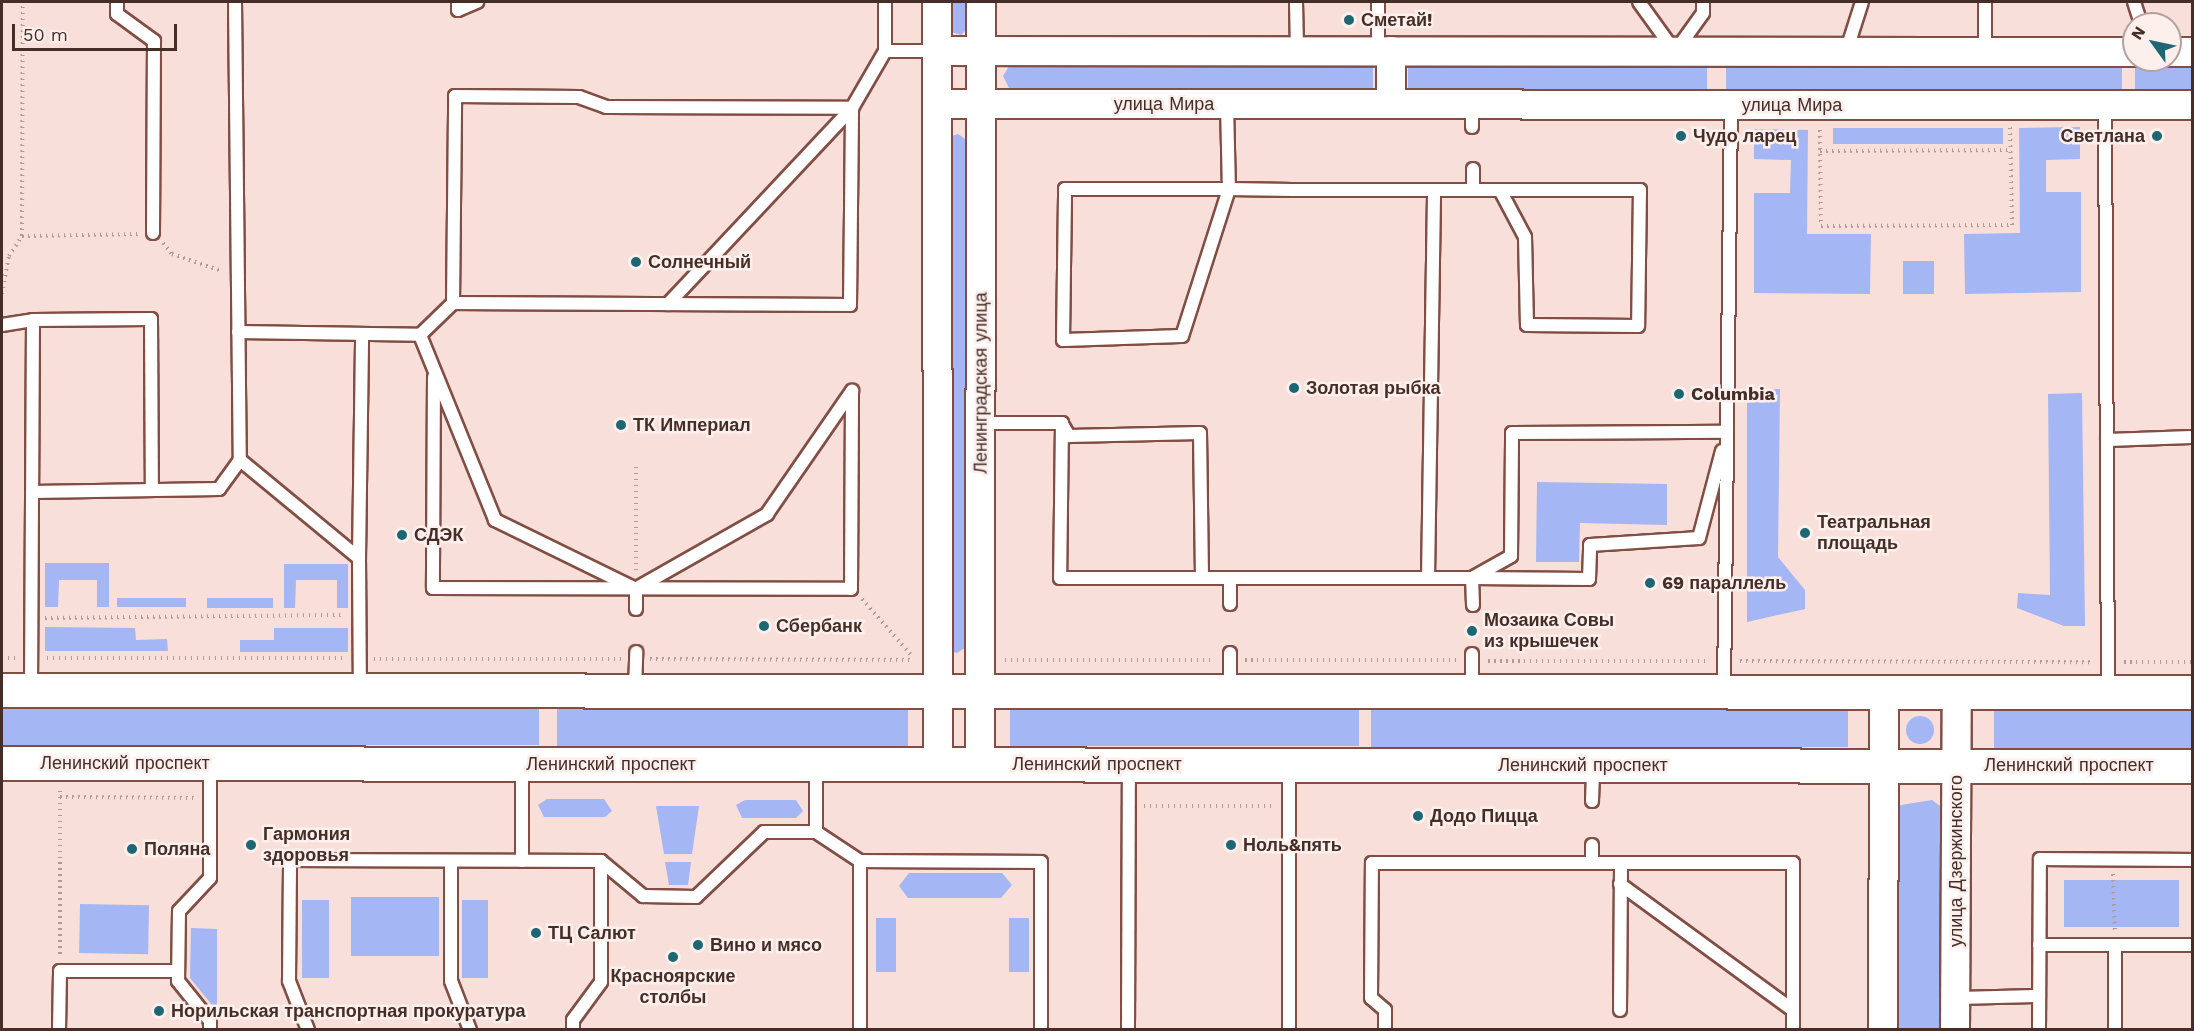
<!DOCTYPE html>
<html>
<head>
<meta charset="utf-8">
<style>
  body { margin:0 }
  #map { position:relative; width:2194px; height:1031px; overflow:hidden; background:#f8dfd9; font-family:"Work Sans",sans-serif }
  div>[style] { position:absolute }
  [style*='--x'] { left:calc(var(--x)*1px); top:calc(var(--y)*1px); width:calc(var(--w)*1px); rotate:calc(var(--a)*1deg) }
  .green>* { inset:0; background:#a4b6f3; transform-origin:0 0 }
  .round { border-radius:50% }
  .path>* { height:4px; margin-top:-2px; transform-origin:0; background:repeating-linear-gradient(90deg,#b39b95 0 1.5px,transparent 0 6px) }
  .roads { filter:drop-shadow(2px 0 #824e44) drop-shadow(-2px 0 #824e44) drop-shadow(0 2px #824e44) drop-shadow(0 -2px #824e44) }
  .service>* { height:12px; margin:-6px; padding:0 6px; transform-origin:6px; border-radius:6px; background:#fff }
  .tertiary>* { height:28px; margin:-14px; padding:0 14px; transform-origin:14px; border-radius:14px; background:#fff }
  .secondary>* { height:33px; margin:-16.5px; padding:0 16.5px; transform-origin:16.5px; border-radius:16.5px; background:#fff }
  .dots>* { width:16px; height:16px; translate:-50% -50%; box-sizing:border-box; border:3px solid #fcefec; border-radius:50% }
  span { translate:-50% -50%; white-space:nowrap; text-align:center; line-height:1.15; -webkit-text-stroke:5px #fcefec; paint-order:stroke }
  .poi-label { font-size:18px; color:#452d28; font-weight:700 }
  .left { translate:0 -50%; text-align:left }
  .right { translate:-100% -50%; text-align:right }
  .street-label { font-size:18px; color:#452d28 }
  .frame { position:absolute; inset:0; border:3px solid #452d28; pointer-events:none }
  .north { position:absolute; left:2122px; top:12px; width:60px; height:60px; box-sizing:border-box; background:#fcefec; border:2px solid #b3a19e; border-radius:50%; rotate:303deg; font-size:16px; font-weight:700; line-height:24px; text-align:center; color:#452d28 }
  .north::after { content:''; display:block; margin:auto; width:21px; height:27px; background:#1d6673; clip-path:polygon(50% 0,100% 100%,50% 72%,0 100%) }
  .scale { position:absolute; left:12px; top:24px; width:165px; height:27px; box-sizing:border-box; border:3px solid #452d28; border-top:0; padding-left:8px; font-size:18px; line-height:21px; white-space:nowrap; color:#452d28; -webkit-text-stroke:4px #fcefec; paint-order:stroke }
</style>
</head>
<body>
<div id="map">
  <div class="green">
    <i style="clip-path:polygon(946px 2px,970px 2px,968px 28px,961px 35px,948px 31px)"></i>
    <i style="clip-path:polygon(1373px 62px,1373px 93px,1010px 90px,1003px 76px,1011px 63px)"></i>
    <i style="left:1408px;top:62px;width:299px;height:31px"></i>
    <i style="left:1726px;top:63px;width:396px;height:31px"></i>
    <i style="left:2135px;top:64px;width:57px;height:31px"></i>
    <i style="clip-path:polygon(2080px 127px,2080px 159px,2046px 160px,2046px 192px,2081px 192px,2081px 292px,1965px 294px,1964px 234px,2020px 233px,2019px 128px)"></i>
    <i style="left:1833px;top:128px;width:170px;height:16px"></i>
    <i style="clip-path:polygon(1754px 129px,1808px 130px,1807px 234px,1871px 234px,1870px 294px,1754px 293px,1754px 193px,1790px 193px,1791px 160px,1754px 159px)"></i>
    <i style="clip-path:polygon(958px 134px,968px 141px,968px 646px,957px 653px,952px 652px,949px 137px)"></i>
    <i style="left:1903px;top:261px;width:31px;height:33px"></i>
    <i style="clip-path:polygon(1780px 389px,1778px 557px,1805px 590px,1805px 609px,1747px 622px,1747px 390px)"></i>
    <i style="clip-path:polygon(2082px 393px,2085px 626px,2064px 626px,2017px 608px,2018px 593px,2050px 595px,2048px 394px)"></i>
    <i style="clip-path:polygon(1537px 482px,1667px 484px,1667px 525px,1580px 523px,1579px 562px,1536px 562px)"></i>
    <i style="clip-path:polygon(45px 563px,109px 563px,109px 607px,97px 607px,97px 580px,59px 580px,58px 607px,45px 607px)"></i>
    <i style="clip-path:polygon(284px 564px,348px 564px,348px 608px,337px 608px,337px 580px,296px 580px,295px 608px,284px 608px)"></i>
    <i style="left:117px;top:598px;width:69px;height:9px"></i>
    <i style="left:207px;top:598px;width:66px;height:10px"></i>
    <i style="clip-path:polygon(45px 627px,135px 628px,136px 640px,167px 639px,168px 651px,45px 651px)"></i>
    <i style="clip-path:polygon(274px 628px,348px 628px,348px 652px,240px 652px,240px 640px,274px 640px)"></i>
    <i style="left:2px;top:707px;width:537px;height:38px"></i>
    <i style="left:557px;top:707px;width:351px;height:39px"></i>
    <i style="left:1010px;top:708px;width:349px;height:38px"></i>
    <i style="left:1371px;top:708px;width:477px;height:39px"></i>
    <i style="left:1994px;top:709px;width:198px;height:39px"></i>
    <i class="round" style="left:1906px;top:716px;width:28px;height:28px"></i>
    <i style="clip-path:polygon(547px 799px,604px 799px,612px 811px,605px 817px,544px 817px,538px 805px)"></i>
    <i style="clip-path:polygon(745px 800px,796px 800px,803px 811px,796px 818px,742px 818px,736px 805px)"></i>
    <i style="clip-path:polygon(1932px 800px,1944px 809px,1944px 1029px,1893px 1030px,1895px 806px)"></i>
    <i style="clip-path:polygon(656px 806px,699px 806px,692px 854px,664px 854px)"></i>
    <i style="clip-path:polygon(665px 862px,691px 862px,688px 885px,669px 885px)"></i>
    <i style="clip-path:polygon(909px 873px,1002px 873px,1012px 885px,1001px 898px,908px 898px,899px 886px)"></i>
    <i style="left:2064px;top:880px;width:115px;height:47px"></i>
    <i style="left:351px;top:897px;width:88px;height:59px"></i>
    <i style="left:302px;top:900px;width:27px;height:78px"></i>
    <i style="left:462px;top:900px;width:26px;height:78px"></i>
    <i style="left:80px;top:904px;width:69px;height:49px;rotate:1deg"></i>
    <i style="left:876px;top:918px;width:20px;height:54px"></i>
    <i style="left:1009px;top:918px;width:20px;height:54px"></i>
    <i style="clip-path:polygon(191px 928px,217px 929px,217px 1011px,190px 978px)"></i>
  </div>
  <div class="path">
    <i style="--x:1820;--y:130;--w:96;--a:89.4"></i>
    <i style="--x:1821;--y:226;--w:191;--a:-0.3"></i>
    <i style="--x:2012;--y:225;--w:98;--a:-91.2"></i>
    <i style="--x:1820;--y:151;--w:191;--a:-0.3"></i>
    <i style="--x:22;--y:236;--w:116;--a:-1"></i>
    <i style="--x:163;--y:243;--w:14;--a:51"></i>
    <i style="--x:172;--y:254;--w:53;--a:18.8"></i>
    <i style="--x:2;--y:294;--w:39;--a:-80"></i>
    <i style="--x:9;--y:256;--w:24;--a:-57"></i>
    <i style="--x:22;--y:236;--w:234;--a:-89.8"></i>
    <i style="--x:636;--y:570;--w:104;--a:-90"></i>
    <i style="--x:862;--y:599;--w:76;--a:48.7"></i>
    <i style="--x:45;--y:618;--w:299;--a:-0.6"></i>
    <i style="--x:2;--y:658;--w:14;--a:0"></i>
    <i style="--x:47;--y:658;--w:299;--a:0"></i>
    <i style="--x:374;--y:659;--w:248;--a:0"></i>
    <i style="--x:650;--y:659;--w:263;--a:0.2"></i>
    <i style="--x:1005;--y:660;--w:209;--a:0"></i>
    <i style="--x:1245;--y:660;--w:212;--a:0"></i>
    <i style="--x:1488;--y:661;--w:221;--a:0"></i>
    <i style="--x:1740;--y:661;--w:353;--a:0.2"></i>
    <i style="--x:2124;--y:662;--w:68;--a:0"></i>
    <i style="--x:60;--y:797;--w:134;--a:0.4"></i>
    <i style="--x:1144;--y:806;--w:131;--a:0"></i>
    <i style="--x:2113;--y:874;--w:56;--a:88"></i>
    <i style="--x:60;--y:954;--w:166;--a:-90"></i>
  </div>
  <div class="roads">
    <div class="service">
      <i style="--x:117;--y:2;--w:12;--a:90"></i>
      <i style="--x:117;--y:14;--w:46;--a:36.1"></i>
      <i style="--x:154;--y:41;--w:192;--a:90.3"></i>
      <i style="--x:235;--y:2;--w:458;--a:89.4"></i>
      <i style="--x:240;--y:460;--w:154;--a:39.5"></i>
      <i style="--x:359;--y:558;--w:131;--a:89.6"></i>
      <i style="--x:458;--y:2;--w:8;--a:90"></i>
      <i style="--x:458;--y:10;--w:21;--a:-23"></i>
      <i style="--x:885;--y:2;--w:49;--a:90"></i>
      <i style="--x:1296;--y:2;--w:49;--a:88.8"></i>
      <i style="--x:1639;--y:2;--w:62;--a:54.2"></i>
      <i style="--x:1675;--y:52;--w:48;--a:-54.3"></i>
      <i style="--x:1703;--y:13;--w:11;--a:-90"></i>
      <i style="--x:1985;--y:2;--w:50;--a:90"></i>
      <i style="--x:2134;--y:2;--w:23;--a:72"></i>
      <i style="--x:1378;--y:51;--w:49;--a:-90"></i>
      <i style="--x:1846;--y:52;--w:52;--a:-72.3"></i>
      <i style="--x:1227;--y:104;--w:85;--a:88.7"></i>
      <i style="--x:1229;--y:189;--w:154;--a:107.7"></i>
      <i style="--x:1182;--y:336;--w:119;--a:178.1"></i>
      <i style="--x:1063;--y:340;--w:151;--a:-89.2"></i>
      <i style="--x:1065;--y:189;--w:164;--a:0"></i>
      <i style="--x:1229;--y:189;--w:64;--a:0.9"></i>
      <i style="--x:1293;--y:190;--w:347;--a:0"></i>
      <i style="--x:1640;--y:190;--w:136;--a:90.8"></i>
      <i style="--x:1638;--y:326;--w:111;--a:-179.5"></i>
      <i style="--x:1527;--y:325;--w:88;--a:-91.3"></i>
      <i style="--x:1525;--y:237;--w:53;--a:-118"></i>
      <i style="--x:1472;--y:104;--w:23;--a:90"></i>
      <i style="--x:2105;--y:105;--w:587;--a:89.71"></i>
      <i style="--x:1473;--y:169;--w:21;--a:90"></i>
      <i style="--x:453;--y:303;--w:207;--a:-89.4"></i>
      <i style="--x:455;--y:96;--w:124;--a:0.5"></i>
      <i style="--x:579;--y:97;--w:29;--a:20"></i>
      <i style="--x:606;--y:107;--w:246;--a:0.2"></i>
      <i style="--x:668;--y:304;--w:269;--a:-46.8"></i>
      <i style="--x:852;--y:108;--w:66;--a:-59.9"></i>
      <i style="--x:885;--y:51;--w:52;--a:0"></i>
      <i style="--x:33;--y:320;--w:118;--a:-0.5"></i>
      <i style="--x:151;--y:319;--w:171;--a:89.7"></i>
      <i style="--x:2;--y:325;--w:31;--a:-9"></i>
      <i style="--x:33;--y:320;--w:172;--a:90.3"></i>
      <i style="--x:238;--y:332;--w:182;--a:0.9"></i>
      <i style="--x:420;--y:335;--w:46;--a:-44.1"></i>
      <i style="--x:453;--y:303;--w:397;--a:0.3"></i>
      <i style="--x:850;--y:305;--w:197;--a:-89.4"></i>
      <i style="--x:420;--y:335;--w:200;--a:67.9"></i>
      <i style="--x:495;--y:520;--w:153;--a:26.1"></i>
      <i style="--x:434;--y:377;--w:211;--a:90.3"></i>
      <i style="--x:433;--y:588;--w:418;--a:0.1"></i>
      <i style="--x:851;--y:589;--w:198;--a:-89.7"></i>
      <i style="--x:981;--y:423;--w:81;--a:0"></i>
      <i style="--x:1062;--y:423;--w:155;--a:90.7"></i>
      <i style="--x:1060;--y:578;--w:412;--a:0"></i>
      <i style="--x:1472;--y:578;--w:45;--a:-29.4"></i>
      <i style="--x:1511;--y:556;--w:123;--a:-89.5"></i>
      <i style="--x:1512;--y:433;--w:215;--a:-0.3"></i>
      <i style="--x:1062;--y:424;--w:14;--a:60"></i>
      <i style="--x:1069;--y:436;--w:131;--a:-1.3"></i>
      <i style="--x:1200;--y:433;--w:145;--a:89.2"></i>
      <i style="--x:2107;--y:440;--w:85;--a:-2"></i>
      <i style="--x:359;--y:558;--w:224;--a:-89.2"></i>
      <i style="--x:1230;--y:578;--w:26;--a:90"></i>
      <i style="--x:1428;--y:578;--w:388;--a:-89.1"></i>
      <i style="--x:637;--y:588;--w:150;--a:-29.6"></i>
      <i style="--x:767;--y:514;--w:150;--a:-55.4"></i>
      <i style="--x:1473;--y:605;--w:27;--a:-92"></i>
      <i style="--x:1472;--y:578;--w:117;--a:0.5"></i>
      <i style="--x:1589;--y:579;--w:34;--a:-88"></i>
      <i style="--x:1590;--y:545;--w:109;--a:-3.7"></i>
      <i style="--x:1699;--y:538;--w:90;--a:-75.2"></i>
      <i style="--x:636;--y:609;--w:20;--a:-90"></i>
      <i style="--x:1230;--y:653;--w:37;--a:90"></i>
      <i style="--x:1472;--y:654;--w:36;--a:90"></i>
      <i style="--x:635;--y:689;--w:37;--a:-88"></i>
      <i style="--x:31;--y:690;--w:198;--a:-89.7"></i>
      <i style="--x:32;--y:492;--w:187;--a:-0.9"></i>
      <i style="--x:219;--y:489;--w:36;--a:-54"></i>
      <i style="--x:1724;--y:690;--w:585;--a:-89.31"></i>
      <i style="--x:210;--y:764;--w:114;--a:90"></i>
      <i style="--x:210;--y:878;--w:45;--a:133.2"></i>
      <i style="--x:179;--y:911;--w:70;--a:90.8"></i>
      <i style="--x:178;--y:981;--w:51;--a:51.3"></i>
      <i style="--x:210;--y:1021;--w:9;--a:90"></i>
      <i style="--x:816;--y:767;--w:65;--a:90"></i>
      <i style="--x:816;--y:832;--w:53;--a:33.4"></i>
      <i style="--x:860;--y:861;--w:181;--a:0.3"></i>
      <i style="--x:1041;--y:862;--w:168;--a:90"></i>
      <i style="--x:1592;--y:801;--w:34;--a:-88"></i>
      <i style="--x:1592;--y:845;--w:18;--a:90"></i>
      <i style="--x:451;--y:861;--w:120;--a:90"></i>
      <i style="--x:451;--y:981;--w:53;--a:68.8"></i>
      <i style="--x:522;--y:861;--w:95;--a:-90"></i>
      <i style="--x:601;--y:861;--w:55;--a:39.8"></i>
      <i style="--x:643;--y:896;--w:53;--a:1.1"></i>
      <i style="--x:696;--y:897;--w:94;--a:-43.7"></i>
      <i style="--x:764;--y:832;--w:52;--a:0"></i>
      <i style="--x:1620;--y:884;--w:214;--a:36.1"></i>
      <i style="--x:2039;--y:945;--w:153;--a:0"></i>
      <i style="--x:1955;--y:998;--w:84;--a:-1.4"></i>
      <i style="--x:1620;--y:1010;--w:147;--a:-89.6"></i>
      <i style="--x:59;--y:1030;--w:59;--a:-89"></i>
      <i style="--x:60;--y:971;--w:118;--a:0"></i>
      <i style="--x:308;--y:1030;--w:53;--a:-111.2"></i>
      <i style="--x:289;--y:981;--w:121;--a:-89.5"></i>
      <i style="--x:290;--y:860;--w:311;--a:0.2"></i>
      <i style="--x:601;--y:861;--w:121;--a:90"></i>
      <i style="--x:601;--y:982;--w:47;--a:126.4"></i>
      <i style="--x:573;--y:1020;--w:10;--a:90"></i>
      <i style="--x:860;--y:1030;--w:169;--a:-90"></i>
      <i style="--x:1128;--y:1030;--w:263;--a:-89.8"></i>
      <i style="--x:1289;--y:1030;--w:263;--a:-90"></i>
      <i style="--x:1385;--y:1030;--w:20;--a:-90"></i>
      <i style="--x:1385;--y:1010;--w:18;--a:-139"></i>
      <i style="--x:1371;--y:998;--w:135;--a:-89.6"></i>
      <i style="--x:1372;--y:863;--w:421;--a:0"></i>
      <i style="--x:1793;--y:863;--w:167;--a:90"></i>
      <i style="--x:2039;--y:1030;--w:171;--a:-89.7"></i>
      <i style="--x:2040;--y:859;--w:152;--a:0.4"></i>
      <i style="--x:2115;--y:1030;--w:85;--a:-90"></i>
    </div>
    <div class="tertiary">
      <i style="--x:937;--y:2;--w:762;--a:89.92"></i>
      <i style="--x:937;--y:51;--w:1197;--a:0.05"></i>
      <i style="--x:1391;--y:51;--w:53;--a:90"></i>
      <i style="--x:2170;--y:52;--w:22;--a:0"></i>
      <i style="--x:937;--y:104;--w:1255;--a:0.05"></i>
      <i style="--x:980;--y:764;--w:762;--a:-89.92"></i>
      <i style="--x:1883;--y:1030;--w:338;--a:-89.8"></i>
      <i style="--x:1955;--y:1030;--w:338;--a:-89.7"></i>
    </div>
    <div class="secondary">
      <i style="--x:2;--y:690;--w:2190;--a:0.05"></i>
      <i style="--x:2;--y:763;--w:2190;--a:0.08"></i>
    </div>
  </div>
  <div class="dots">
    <i style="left:1349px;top:20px;background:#1d6673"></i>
    <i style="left:1681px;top:136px;background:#1d6673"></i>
    <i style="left:2157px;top:136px;background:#1d6673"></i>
    <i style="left:636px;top:262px;background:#1d6673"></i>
    <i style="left:1294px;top:388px;background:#1d6673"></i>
    <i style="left:1679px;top:394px;background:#1d6673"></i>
    <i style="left:621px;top:425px;background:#1d6673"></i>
    <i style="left:1805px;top:533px;background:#1d6673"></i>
    <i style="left:402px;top:535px;background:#1d6673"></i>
    <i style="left:1650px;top:583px;background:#1d6673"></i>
    <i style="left:764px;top:626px;background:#1d6673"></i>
    <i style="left:1472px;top:631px;background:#1d6673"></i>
    <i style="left:1418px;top:816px;background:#1d6673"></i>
    <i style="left:251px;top:845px;background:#1d6673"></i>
    <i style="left:1231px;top:845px;background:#1d6673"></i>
    <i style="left:132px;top:849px;background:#1d6673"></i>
    <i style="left:536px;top:933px;background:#1d6673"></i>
    <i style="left:698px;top:945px;background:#1d6673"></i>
    <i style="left:673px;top:957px;background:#1d6673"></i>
    <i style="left:159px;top:1011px;background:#1d6673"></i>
  </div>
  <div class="poi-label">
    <span class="left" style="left:1361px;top:20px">Сметай!</span>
    <span class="left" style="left:1693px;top:136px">Чудо ларец</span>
    <span class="right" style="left:2145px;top:136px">Светлана</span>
    <span class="left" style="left:648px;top:262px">Солнечный</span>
    <span class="left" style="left:1306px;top:388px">Золотая рыбка</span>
    <span class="left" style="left:1691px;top:394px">Columbia</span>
    <span class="left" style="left:633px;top:425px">ТК Империал</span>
    <span class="left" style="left:1817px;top:533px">Театральная<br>площадь</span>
    <span class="left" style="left:414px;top:535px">СДЭК</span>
    <span class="left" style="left:1662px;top:583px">69 параллель</span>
    <span class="left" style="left:1484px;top:631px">Мозаика Совы<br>из крышечек</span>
    <span class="left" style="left:776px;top:626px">Сбербанк</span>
    <span class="left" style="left:1430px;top:816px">Додо Пицца</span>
    <span class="left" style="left:263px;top:845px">Гармония<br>здоровья</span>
    <span class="left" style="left:1243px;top:845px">Ноль&amp;пять</span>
    <span class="left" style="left:144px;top:849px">Поляна</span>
    <span class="left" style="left:548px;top:933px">ТЦ Салют</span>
    <span class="left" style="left:710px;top:945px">Вино и мясо</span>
    <span style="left:673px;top:987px">Красноярские<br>столбы</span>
    <span class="left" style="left:171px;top:1011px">Норильская транспортная прокуратура</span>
  </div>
  <div class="street-label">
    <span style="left:1164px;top:104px">улица Мира</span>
    <span style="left:1792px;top:105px">улица Мира</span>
    <span style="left:981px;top:383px;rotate:-90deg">Ленинградская улица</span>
    <span style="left:125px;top:763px">Ленинский проспект</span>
    <span style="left:611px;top:764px">Ленинский проспект</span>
    <span style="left:1097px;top:764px">Ленинский проспект</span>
    <span style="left:1583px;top:765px">Ленинский проспект</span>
    <span style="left:2069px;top:765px">Ленинский проспект</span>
    <span style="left:1956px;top:861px;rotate:-90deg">улица Дзержинского</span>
  </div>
  <div class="frame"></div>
  <div class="north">N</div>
  <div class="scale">50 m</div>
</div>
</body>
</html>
